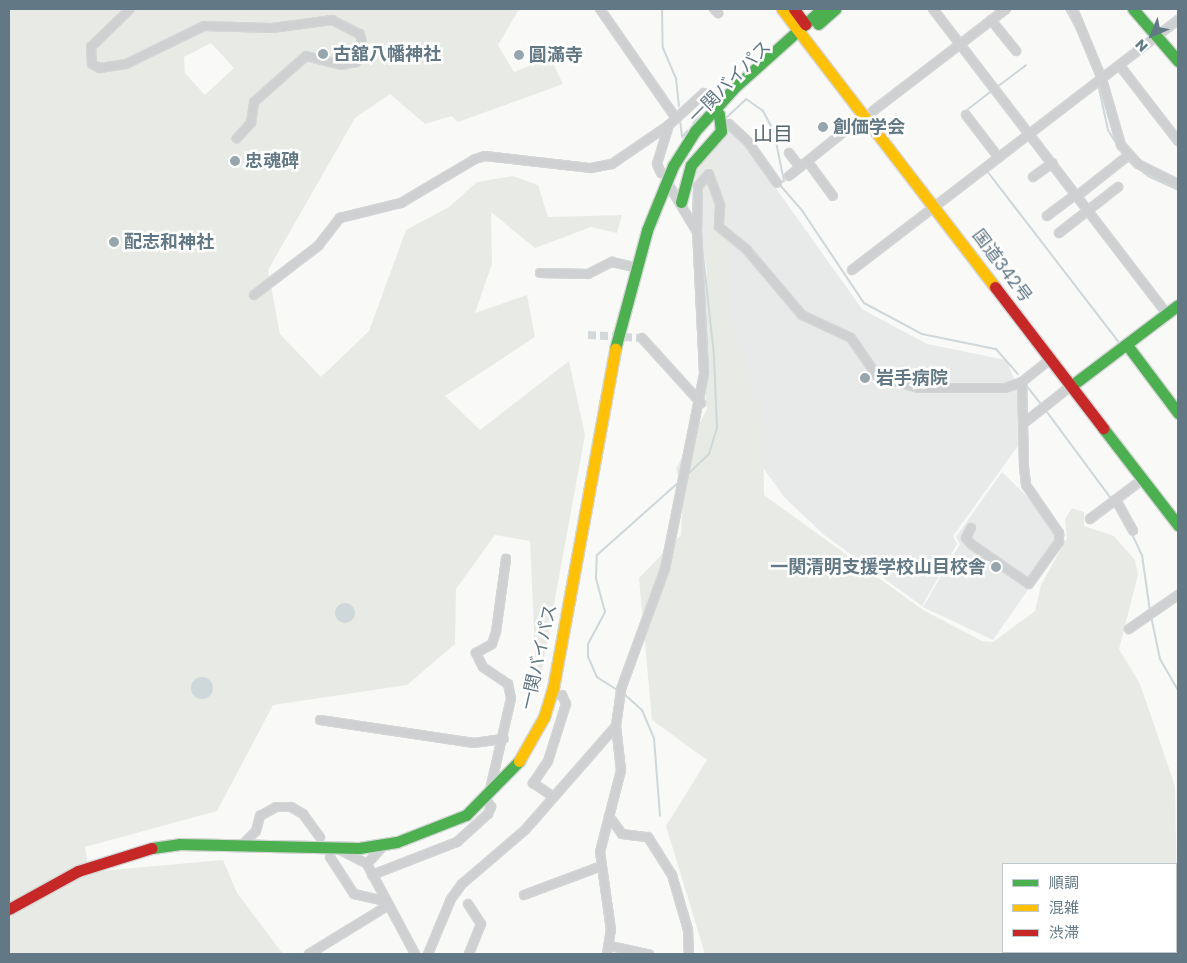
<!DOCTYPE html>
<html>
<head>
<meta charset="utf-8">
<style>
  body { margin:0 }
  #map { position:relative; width:1187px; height:963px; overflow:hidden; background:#f9f9f8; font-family:Poppins,"Noto Sans JP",sans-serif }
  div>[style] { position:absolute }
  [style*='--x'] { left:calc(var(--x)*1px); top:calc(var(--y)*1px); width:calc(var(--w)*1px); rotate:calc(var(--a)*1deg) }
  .built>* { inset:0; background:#e7eae9 }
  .green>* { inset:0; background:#e8ebe5 }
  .water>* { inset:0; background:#ced7d9 }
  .round { border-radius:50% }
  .stream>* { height:2px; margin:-1px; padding:0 1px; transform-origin:1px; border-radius:1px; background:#ced7d9 }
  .street-tunnel>* { height:8px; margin-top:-4px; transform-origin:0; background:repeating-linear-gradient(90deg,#d3d9db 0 8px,transparent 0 12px) }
  .roads { filter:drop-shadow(1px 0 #d4d6d6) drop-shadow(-1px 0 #d4d6d6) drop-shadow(0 1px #d4d6d6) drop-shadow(0 -1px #d4d6d6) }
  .street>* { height:8px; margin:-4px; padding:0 4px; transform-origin:4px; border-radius:4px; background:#ced0d1 }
  .fast>* { height:11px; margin:-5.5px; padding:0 5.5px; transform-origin:5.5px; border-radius:5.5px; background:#4caf50 }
  .slow>* { height:11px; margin:-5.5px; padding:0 5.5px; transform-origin:5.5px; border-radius:5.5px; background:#ffc107 }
  .jam>* { height:11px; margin:-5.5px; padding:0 5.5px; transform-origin:5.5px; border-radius:5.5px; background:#c62828 }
  .dots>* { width:14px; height:14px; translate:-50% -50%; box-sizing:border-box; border:2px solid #fff; border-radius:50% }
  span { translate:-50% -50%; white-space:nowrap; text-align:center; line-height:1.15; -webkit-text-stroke:5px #fff; paint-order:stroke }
  .poi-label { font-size:18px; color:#627885; font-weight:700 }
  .left { translate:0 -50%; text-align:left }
  .right { translate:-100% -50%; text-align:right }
  .street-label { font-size:18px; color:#627885 }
  .quarter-label { font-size:20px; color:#55656f }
  .frame { position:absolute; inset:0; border:10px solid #627885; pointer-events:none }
  .legend { position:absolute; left:1002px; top:863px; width:175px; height:90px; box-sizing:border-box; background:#fff; border:1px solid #c0c9ce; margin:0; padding:6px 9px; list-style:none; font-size:15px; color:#627885 }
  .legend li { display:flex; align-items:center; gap:10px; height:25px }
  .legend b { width:25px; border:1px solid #c0c9ce }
  .north { position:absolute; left:1127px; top:10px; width:50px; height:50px; -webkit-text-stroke:4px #fff; paint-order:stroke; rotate:225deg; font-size:14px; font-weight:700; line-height:20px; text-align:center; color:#627885 }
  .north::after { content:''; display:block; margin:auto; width:18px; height:22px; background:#627885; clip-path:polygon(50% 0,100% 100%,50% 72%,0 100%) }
</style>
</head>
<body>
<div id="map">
  <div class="built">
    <i style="clip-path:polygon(727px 127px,745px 145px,862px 309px,927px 344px,1006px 360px,1020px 392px,1020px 443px,953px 536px,957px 544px,922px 606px,823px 534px,784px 497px,736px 430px,698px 222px,695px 167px)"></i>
    <i style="clip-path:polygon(1002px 472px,1066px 535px,993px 640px,923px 607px,960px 544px,956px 537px)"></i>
  </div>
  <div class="green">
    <i style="clip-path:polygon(evenodd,9px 9px,525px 9px,518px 11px,498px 45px,514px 72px,550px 57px,563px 84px,458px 122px,452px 116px,425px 124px,390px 94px,355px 118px,268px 270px,280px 334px,321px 377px,369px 331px,406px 230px,449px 207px,477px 182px,513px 176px,538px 185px,548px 217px,622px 215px,617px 233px,591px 227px,535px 248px,491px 212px,492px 264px,475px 313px,527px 295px,535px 337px,445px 396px,480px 430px,569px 361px,585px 435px,537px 697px,530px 541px,495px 535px,456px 589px,455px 644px,407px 685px,273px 705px,217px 811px,85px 847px,89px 872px,223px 860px,237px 893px,283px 954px,9px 954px,9px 9px,211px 43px,234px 68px,205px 95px,185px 73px,184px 57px,211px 43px)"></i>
    <i style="clip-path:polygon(711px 151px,729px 206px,727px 310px,763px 429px,764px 495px,923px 610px,982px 641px,993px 642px,1035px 611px,1041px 585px,1067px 538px,1065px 519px,1072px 508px,1084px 512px,1084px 526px,1114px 536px,1135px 560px,1138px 575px,1119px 649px,1140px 684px,1175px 786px,1178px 943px,1176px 864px,1003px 864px,1003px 952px,1166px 954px,705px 954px,666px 826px,707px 760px,652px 720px,639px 578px,681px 535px,683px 490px,676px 469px,707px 409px,700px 353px,712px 205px,697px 168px)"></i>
  </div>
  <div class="water">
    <i class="round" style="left:335px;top:603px;width:20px;height:20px"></i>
    <i class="round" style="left:191px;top:677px;width:22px;height:22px"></i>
  </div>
  <div class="stream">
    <i style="--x:662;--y:9;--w:39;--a:89"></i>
    <i style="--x:663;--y:48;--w:33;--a:67"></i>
    <i style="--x:676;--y:78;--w:28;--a:84"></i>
    <i style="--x:1066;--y:9;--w:30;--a:62"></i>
    <i style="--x:1098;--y:84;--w:47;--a:77.7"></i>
    <i style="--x:1108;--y:130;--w:31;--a:58"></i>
    <i style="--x:997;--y:87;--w:36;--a:-37"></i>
    <i style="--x:967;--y:110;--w:33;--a:-38"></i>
    <i style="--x:727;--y:117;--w:26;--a:-43"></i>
    <i style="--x:746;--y:99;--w:21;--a:35"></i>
    <i style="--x:763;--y:111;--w:24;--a:62"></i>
    <i style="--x:774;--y:132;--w:50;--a:78.5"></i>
    <i style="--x:784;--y:181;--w:6;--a:149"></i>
    <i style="--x:779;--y:184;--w:37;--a:49"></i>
    <i style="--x:803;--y:212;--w:110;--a:56.2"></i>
    <i style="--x:864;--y:303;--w:66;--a:28.1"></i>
    <i style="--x:922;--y:334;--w:76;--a:11.5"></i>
    <i style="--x:996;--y:349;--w:33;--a:49"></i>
    <i style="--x:680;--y:120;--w:16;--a:83"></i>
    <i style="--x:693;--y:123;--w:17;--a:-54"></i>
    <i style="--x:682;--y:137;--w:8;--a:-50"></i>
    <i style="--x:1127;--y:160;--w:26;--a:37"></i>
    <i style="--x:1148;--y:176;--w:33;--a:25"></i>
    <i style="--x:987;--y:171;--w:215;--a:52.4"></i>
    <i style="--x:1026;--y:385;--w:24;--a:52"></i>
    <i style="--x:1047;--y:412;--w:109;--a:53.5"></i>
    <i style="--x:687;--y:475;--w:30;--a:-44"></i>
    <i style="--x:709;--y:454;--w:27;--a:-73"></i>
    <i style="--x:717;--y:428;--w:73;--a:-92.4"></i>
    <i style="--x:714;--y:355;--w:127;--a:-96.3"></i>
    <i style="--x:1132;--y:534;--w:23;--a:65"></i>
    <i style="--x:1142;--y:555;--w:57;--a:81.9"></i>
    <i style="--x:1151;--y:616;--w:44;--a:78.2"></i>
    <i style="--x:1160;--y:659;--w:36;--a:60"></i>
    <i style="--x:619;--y:691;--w:26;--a:-148"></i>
    <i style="--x:597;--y:677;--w:22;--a:-114"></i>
    <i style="--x:588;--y:657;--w:13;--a:-90"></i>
    <i style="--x:588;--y:644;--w:36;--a:-62"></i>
    <i style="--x:605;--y:612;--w:35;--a:-105"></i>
    <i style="--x:596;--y:578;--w:23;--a:-88"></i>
    <i style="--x:597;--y:555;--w:111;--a:-41.7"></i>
    <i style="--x:623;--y:693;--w:25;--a:42"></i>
    <i style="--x:642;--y:710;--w:30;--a:67"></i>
    <i style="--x:654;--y:738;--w:78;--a:85.6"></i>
  </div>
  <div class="street-tunnel">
    <i style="--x:588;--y:335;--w:54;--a:3.2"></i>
  </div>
  <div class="roads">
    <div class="street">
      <i style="--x:130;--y:9;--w:54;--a:135.7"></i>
      <i style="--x:91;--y:47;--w:17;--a:87"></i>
      <i style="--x:92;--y:64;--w:9;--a:27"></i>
      <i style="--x:100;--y:68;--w:26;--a:-9"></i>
      <i style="--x:126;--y:64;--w:87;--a:-26"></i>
      <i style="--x:204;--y:26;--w:68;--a:1.7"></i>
      <i style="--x:272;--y:28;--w:61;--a:-7.6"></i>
      <i style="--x:332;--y:20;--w:31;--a:27"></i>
      <i style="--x:360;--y:34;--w:13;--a:77"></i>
      <i style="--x:363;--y:47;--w:17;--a:115"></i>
      <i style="--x:356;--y:62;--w:14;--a:168"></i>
      <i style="--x:342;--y:65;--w:37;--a:-166"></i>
      <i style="--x:306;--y:56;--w:69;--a:138.5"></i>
      <i style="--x:254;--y:102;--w:21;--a:98"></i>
      <i style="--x:251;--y:123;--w:21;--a:133"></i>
      <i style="--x:600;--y:9;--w:131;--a:55.2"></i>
      <i style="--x:714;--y:9;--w:6;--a:45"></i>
      <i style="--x:933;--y:9;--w:384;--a:52.5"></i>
      <i style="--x:1073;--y:9;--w:76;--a:67.5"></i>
      <i style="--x:1102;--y:79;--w:69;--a:73.9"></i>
      <i style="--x:1121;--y:145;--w:25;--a:48"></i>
      <i style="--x:1138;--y:164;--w:45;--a:26.6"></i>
      <i style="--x:991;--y:20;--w:40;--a:51"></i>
      <i style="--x:1120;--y:66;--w:95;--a:52.3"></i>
      <i style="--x:873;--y:111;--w:168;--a:-37.5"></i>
      <i style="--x:966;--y:115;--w:54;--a:52.5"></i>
      <i style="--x:720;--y:124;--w:9;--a:0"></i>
      <i style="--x:729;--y:124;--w:26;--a:43"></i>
      <i style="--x:748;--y:142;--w:50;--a:54.7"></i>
      <i style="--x:789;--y:153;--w:18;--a:52"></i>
      <i style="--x:808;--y:162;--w:42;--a:53.7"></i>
      <i style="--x:661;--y:173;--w:10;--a:-114"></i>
      <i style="--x:657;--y:164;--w:41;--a:-72.9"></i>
      <i style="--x:789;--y:176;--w:97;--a:-38.8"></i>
      <i style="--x:1033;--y:177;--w:24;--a:-36"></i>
      <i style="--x:1077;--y:196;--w:66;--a:-38.3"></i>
      <i style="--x:1047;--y:216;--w:36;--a:-37"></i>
      <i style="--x:697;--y:231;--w:45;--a:-88.7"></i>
      <i style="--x:698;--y:186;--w:16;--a:-47"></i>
      <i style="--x:709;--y:174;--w:33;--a:70"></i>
      <i style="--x:720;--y:205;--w:22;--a:93"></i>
      <i style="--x:719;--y:227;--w:36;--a:39"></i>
      <i style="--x:747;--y:250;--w:85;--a:49.8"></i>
      <i style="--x:802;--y:315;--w:54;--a:25.1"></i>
      <i style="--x:851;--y:338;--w:47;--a:55.3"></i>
      <i style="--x:878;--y:377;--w:42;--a:15"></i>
      <i style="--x:919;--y:388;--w:86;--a:0"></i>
      <i style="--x:1005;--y:388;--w:18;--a:-19"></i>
      <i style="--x:1059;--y:233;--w:75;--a:-37.9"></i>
      <i style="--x:852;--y:270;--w:411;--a:-37.5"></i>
      <i style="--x:540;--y:273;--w:48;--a:1.2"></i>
      <i style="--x:588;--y:274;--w:27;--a:-27"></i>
      <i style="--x:612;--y:262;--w:22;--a:13"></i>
      <i style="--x:254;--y:295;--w:81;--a:-37.4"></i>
      <i style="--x:318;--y:246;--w:36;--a:-52"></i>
      <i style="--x:340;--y:218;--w:63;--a:-13.8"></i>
      <i style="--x:401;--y:203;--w:86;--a:-30.7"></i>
      <i style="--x:475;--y:159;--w:10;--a:-17"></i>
      <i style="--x:485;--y:156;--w:107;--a:6.5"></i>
      <i style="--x:591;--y:168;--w:21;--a:-11"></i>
      <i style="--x:612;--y:164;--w:69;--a:-34.4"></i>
      <i style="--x:669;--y:125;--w:47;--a:-42.4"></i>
      <i style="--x:704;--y:93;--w:19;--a:28"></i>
      <i style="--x:642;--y:338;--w:88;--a:47.8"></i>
      <i style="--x:1024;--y:423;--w:60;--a:-38.2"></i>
      <i style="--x:1116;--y:500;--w:35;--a:61"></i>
      <i style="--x:1090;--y:519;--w:66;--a:-37"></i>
      <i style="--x:971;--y:528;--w:11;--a:117"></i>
      <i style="--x:966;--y:538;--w:8;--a:50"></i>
      <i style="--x:971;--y:544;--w:70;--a:34.6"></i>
      <i style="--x:1029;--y:584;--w:52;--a:-54.5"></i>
      <i style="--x:1059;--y:542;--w:9;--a:-90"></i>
      <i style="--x:1059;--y:533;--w:58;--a:-124.5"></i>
      <i style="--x:1026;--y:485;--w:18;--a:-96"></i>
      <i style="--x:1024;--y:467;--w:85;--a:-91.3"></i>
      <i style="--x:1022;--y:382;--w:36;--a:-39"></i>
      <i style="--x:1129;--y:629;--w:60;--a:-34.8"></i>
      <i style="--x:551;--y:695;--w:11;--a:0"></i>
      <i style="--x:562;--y:695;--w:10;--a:66"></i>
      <i style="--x:566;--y:704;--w:60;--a:107.5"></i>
      <i style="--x:548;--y:761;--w:27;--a:124"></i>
      <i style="--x:533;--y:783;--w:25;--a:34"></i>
      <i style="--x:320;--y:720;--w:156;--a:8.5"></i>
      <i style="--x:474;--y:743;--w:30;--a:-8"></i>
      <i style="--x:490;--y:790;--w:94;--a:-77.1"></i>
      <i style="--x:511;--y:698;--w:14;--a:-102"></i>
      <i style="--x:508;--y:684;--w:30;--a:-146"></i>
      <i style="--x:483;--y:667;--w:16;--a:-117"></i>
      <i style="--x:476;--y:653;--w:18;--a:-29"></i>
      <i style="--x:492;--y:644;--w:13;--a:-72"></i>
      <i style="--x:496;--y:632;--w:74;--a:-82.2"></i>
      <i style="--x:609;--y:816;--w:22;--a:54"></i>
      <i style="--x:622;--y:834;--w:26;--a:7"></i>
      <i style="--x:648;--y:837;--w:45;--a:57.7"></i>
      <i style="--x:672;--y:875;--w:57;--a:73.8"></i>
      <i style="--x:688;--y:930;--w:24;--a:88"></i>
      <i style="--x:243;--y:844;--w:18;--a:-45"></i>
      <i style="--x:256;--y:831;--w:16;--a:-75"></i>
      <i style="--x:260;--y:816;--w:18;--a:-29"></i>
      <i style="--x:276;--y:807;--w:15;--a:0"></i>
      <i style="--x:291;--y:807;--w:14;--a:30"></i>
      <i style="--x:303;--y:814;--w:29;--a:54"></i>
      <i style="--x:384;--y:845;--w:25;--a:132"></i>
      <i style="--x:367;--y:864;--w:102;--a:61.9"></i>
      <i style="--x:342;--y:851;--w:28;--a:27"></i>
      <i style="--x:330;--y:857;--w:44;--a:57"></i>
      <i style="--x:354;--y:894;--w:32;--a:13"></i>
      <i style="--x:372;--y:875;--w:91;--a:-21.2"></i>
      <i style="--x:457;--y:842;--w:42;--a:-42.1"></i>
      <i style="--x:488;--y:814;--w:8;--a:-67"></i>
      <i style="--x:491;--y:807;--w:9;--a:-122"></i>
      <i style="--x:524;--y:895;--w:82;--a:-20.6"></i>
      <i style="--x:468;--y:904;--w:24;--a:57"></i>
      <i style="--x:481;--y:924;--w:32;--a:112"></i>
      <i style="--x:610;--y:946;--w:40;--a:12"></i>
      <i style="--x:309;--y:954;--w:92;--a:-31.6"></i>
      <i style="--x:428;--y:954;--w:60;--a:-67.3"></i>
      <i style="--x:451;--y:899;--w:19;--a:-54"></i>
      <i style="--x:462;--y:884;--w:83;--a:-40.6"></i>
      <i style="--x:525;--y:830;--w:138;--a:-48.8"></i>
      <i style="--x:607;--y:954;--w:24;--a:-81"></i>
      <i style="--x:611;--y:930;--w:79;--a:-98"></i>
      <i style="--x:600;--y:852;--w:85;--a:-75.6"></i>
      <i style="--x:621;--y:770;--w:44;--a:-96.5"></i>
      <i style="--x:616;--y:726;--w:37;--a:-82"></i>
      <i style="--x:621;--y:689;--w:128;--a:-69.9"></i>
      <i style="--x:665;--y:569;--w:200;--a:-78.7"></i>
      <i style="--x:704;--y:373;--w:141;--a:-92.8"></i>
      <i style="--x:697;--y:232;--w:52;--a:-121"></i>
    </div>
    <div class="fast">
      <i style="--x:1133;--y:9;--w:69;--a:49.1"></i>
      <i style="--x:818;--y:24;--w:23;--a:-41"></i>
      <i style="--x:681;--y:202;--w:38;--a:-75"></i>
      <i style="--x:691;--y:165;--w:45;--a:-48.6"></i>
      <i style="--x:721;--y:131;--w:17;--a:-97"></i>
      <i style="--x:1127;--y:345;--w:85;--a:53.1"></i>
      <i style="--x:615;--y:349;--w:123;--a:-74.9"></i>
      <i style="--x:647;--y:230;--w:69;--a:-67.9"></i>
      <i style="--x:673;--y:166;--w:41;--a:-57.8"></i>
      <i style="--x:695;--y:131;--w:59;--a:-47.7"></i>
      <i style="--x:735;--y:87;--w:117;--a:-41.9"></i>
      <i style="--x:1071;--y:386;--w:134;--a:-37.1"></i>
      <i style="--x:1103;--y:428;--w:123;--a:52.3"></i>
      <i style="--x:152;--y:848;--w:27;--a:-8"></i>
      <i style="--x:179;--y:844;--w:180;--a:1.3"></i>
      <i style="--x:359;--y:848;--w:38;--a:-9"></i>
      <i style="--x:397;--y:842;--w:74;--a:-21.4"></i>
      <i style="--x:466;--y:815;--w:76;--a:-45.5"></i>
    </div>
    <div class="slow">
      <i style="--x:782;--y:9;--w:25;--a:53"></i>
      <i style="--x:797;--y:29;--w:325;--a:52.5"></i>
      <i style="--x:519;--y:761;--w:51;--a:-60.4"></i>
      <i style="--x:544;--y:717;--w:30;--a:-73"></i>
      <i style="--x:553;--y:688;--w:345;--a:-79.6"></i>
    </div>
    <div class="jam">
      <i style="--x:794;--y:9;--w:19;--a:54"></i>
      <i style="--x:995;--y:287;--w:178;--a:52.5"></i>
      <i style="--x:9;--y:909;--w:79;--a:-28.8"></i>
      <i style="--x:78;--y:871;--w:77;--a:-17.3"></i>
    </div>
  </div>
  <div class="dots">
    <i style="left:323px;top:54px;background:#97a5ad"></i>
    <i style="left:519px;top:55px;background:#97a5ad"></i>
    <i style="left:823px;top:127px;background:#97a5ad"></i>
    <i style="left:235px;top:161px;background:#97a5ad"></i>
    <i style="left:114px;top:242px;background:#97a5ad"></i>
    <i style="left:865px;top:378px;background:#97a5ad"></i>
    <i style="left:996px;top:567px;background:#97a5ad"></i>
  </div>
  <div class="poi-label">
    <span class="left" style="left:333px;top:54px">古舘八幡神社</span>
    <span class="left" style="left:529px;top:55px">圓滿寺</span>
    <span class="left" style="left:833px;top:127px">創価学会</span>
    <span class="left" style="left:245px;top:161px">忠魂碑</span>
    <span class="left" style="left:124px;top:242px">配志和神社</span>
    <span class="left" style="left:876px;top:378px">岩手病院</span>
    <span class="right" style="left:986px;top:567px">一関清明支援学校山目校舎</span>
  </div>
  <div class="street-label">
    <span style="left:730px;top:82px;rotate:-45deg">一関バイパス</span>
    <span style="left:1002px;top:266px;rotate:53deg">国道342号</span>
    <span style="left:539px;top:657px;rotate:-77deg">一関バイパス</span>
  </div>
  <div class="quarter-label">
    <span style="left:773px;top:134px">山目</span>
  </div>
  <div class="frame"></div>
  <ul class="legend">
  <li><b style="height:6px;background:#4caf50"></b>順調</li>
  <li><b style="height:6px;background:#ffc107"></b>混雑</li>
  <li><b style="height:6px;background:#c62828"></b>渋滞</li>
  </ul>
  <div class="north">N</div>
</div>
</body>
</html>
